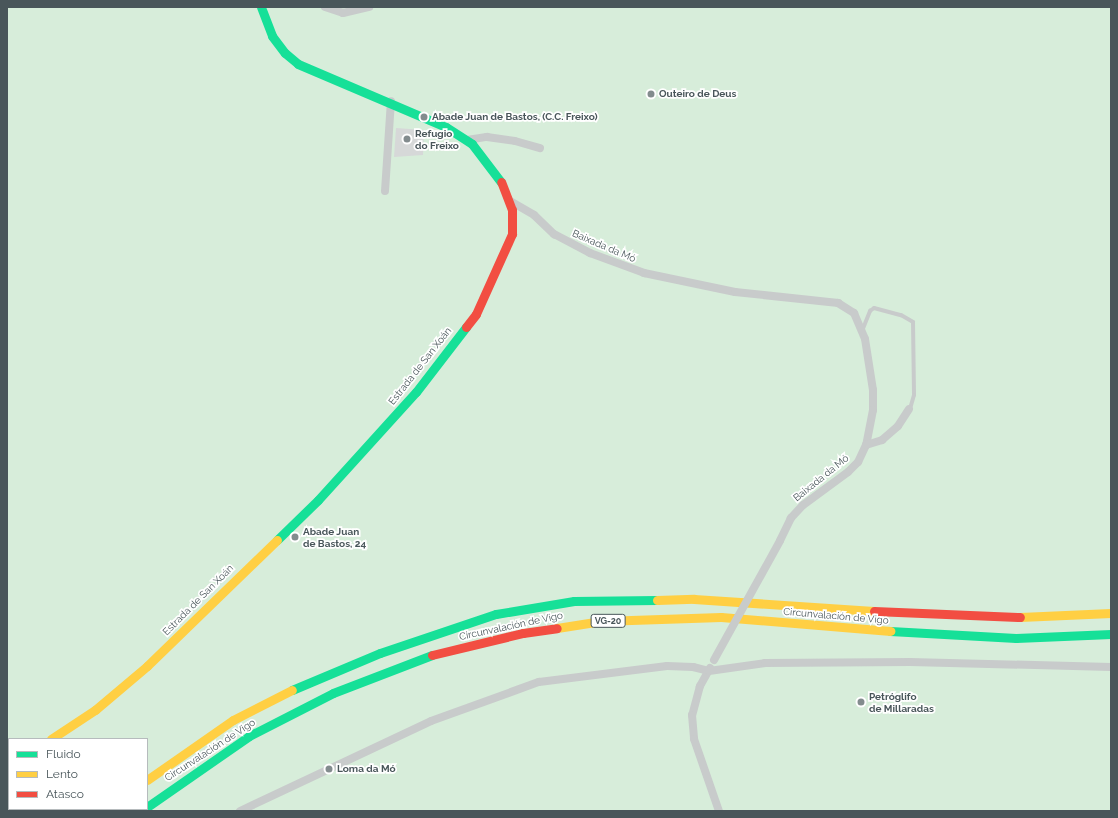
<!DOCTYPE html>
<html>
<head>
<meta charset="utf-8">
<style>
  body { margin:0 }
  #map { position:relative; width:1118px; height:818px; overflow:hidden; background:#f0f0f0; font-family:Raleway,sans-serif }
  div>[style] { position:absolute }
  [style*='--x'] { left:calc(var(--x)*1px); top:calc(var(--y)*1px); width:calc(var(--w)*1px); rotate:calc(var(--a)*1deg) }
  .green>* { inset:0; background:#d7edda }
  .building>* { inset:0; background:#d6d8d8 }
  .lane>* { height:4px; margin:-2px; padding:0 2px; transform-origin:2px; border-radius:2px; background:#c8cbcb }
  .street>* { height:8px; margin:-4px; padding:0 4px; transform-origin:4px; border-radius:4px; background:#c8cbcb }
  .fast>* { height:9px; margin:-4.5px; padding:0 4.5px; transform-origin:4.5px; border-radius:4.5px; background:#16e098 }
  .slow>* { height:9px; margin:-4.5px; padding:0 4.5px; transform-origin:4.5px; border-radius:4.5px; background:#ffcf43 }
  .jam>* { height:9px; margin:-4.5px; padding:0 4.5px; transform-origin:4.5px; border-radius:4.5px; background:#f24e42 }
  .street-bridge>* { height:8px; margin:-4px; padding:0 4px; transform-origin:4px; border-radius:4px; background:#c8cbcb }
  .dots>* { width:11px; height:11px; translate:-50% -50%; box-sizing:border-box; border:2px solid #fff; border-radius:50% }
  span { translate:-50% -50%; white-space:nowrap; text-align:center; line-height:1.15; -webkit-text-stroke:3.5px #fff; paint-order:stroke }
  .shield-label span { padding:1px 3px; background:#fff; border:1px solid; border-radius:3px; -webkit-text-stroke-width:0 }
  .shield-label { font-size:9px; color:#49565a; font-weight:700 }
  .poi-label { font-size:10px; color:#49565a; font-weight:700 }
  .left { translate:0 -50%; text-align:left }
  .street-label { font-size:10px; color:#49565a }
  .frame { position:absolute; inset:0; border:8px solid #49565a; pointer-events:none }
  .legend { position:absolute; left:8px; top:738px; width:140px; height:72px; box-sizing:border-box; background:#fff; border:1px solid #b6bbbd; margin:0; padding:5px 7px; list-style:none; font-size:12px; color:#49565a }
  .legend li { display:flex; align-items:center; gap:8px; height:20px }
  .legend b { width:20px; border:1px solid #b6bbbd }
</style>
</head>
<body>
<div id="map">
  <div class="green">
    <i style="clip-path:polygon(evenodd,7px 7px,1111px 7px,1111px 811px,7px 811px,7px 7px,9px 739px,147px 739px,147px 809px,9px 809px,9px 739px)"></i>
  </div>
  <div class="building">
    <i style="clip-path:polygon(396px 128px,424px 130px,423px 155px,394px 157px)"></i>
  </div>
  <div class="lane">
    <i style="--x:862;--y:331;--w:22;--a:-68"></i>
    <i style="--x:870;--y:311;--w:5;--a:-37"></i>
    <i style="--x:874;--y:308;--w:28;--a:15"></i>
    <i style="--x:901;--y:315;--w:14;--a:30"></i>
    <i style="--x:913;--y:322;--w:73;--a:89.2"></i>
    <i style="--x:914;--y:395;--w:15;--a:106"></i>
  </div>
  <div class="street">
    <i style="--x:325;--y:7;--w:19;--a:18"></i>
    <i style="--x:343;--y:13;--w:27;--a:-13"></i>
    <i style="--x:467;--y:140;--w:20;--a:-9"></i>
    <i style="--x:487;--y:137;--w:28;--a:8"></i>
    <i style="--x:515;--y:141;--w:26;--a:16"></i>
    <i style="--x:385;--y:191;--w:90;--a:-86.2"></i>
    <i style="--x:510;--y:201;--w:28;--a:30"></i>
    <i style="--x:534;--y:215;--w:28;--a:44"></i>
    <i style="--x:554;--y:234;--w:41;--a:27.8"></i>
    <i style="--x:590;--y:253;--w:58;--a:20.3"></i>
    <i style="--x:644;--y:273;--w:93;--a:11.8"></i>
    <i style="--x:735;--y:292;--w:104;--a:6.1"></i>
    <i style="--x:838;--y:303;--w:19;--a:32"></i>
    <i style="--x:854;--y:313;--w:28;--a:67"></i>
    <i style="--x:865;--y:339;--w:52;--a:81.1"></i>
    <i style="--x:873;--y:390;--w:20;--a:90"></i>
    <i style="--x:873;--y:410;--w:36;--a:101"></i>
    <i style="--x:866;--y:445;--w:19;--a:115"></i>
    <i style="--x:858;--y:462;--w:14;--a:135"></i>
    <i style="--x:848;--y:472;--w:56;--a:143.7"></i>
    <i style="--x:803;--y:505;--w:18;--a:133"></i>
    <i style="--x:791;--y:518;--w:25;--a:116"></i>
    <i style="--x:866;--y:445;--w:17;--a:-17"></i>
    <i style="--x:882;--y:440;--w:21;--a:-41"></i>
    <i style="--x:898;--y:426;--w:20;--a:-57"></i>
    <i style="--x:710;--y:668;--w:21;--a:119"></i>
    <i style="--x:700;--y:686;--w:30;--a:105"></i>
    <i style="--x:692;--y:715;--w:24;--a:85"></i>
    <i style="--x:694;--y:739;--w:76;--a:70.9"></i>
    <i style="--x:240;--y:811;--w:211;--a:-25.2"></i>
    <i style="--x:431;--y:721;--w:115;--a:-19.9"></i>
    <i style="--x:539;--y:682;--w:129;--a:-7.1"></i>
    <i style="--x:667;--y:666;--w:26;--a:2"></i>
    <i style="--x:693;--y:667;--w:16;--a:14"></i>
    <i style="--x:709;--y:671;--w:57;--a:-8.1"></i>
    <i style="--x:765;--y:663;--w:145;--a:-0.4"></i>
    <i style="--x:910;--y:662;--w:201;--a:1.4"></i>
  </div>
  <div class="fast">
    <i style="--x:261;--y:7;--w:31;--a:69"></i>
    <i style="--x:272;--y:36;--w:21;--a:53"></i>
    <i style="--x:285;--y:53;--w:17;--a:40"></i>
    <i style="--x:298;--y:64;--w:161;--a:23.1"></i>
    <i style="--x:446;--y:127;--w:31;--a:33"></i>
    <i style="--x:472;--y:144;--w:48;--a:52.7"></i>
    <i style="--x:277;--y:540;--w:57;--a:-44.3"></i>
    <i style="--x:318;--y:500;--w:146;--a:-47.8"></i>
    <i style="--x:416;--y:392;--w:82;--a:-52.4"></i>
    <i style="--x:890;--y:631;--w:126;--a:3.2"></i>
    <i style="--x:1016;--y:638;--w:95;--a:-2.4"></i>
    <i style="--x:292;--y:690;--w:95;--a:-22.8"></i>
    <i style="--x:380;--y:653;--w:122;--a:-18.6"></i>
    <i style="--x:496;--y:614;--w:79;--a:-9.5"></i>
    <i style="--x:574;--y:601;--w:83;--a:-0.7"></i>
    <i style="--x:7;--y:757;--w:2;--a:-27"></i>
    <i style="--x:147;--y:807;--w:124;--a:-34.8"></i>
    <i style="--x:249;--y:736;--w:94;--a:-27.1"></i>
    <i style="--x:333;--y:693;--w:106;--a:-21"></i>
    <i style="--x:109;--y:811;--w:4;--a:-34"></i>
  </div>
  <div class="slow">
    <i style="--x:657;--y:600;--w:37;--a:-2"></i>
    <i style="--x:694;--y:599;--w:180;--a:3.8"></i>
    <i style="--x:1020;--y:617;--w:91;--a:-2.5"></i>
    <i style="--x:557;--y:628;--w:45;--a:-9"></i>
    <i style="--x:601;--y:621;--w:120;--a:-1.9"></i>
    <i style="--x:721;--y:617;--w:170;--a:4.7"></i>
    <i style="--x:51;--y:739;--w:53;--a:-33.4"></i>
    <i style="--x:95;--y:710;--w:68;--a:-40.2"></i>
    <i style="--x:147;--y:666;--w:181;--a:-44.1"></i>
    <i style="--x:147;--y:780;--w:105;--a:-34.9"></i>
    <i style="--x:233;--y:720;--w:66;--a:-27"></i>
  </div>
  <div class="jam">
    <i style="--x:466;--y:327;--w:16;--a:-52"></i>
    <i style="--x:476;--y:314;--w:88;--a:-65.8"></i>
    <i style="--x:512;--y:234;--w:24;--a:-90"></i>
    <i style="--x:512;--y:210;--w:30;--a:-111"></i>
    <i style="--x:874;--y:611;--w:146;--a:2.4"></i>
    <i style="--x:432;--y:655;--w:94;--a:-13.6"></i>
    <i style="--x:523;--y:633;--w:34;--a:-8"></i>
  </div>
  <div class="street-bridge">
    <i style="--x:714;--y:660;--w:136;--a:-61"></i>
  </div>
  <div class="dots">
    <i style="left:651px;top:94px;background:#838c8e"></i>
    <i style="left:424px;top:117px;background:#838c8e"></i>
    <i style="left:407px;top:139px;background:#838c8e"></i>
    <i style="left:295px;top:537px;background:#838c8e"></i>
    <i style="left:861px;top:702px;background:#838c8e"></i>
    <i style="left:329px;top:769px;background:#838c8e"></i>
  </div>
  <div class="shield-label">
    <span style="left:608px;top:621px">VG-20</span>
  </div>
  <div class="poi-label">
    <span class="left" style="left:659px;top:94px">Outeiro de Deus</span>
    <span class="left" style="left:432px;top:117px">Abade Juan de Bastos, (C.C. Freixo)</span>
    <span class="left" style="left:415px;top:139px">Refugio<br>do Freixo</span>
    <span class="left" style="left:303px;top:537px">Abade Juan<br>de Bastos, 24</span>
    <span class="left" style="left:869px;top:702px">Petróglifo<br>de Millaradas</span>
    <span class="left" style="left:337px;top:769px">Loma da Mó</span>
  </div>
  <div class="street-label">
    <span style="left:604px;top:246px;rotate:23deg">Baixada da Mó</span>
    <span style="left:420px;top:366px;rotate:-52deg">Estrada de San Xoán</span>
    <span style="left:821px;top:478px;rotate:-39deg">Baixada da Mó</span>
    <span style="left:198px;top:600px;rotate:-45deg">Estrada de San Xoán</span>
    <span style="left:836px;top:616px;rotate:5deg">Circunvalación de Vigo</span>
    <span style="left:511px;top:626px;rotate:-12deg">Circunvalación de Vigo</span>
    <span style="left:210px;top:750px;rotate:-33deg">Circunvalación de Vigo</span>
  </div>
  <div class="frame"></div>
  <ul class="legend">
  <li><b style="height:5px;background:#16e098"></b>Fluido</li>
  <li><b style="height:5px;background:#ffcf43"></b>Lento</li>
  <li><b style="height:5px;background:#f24e42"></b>Atasco</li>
  </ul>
</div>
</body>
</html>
